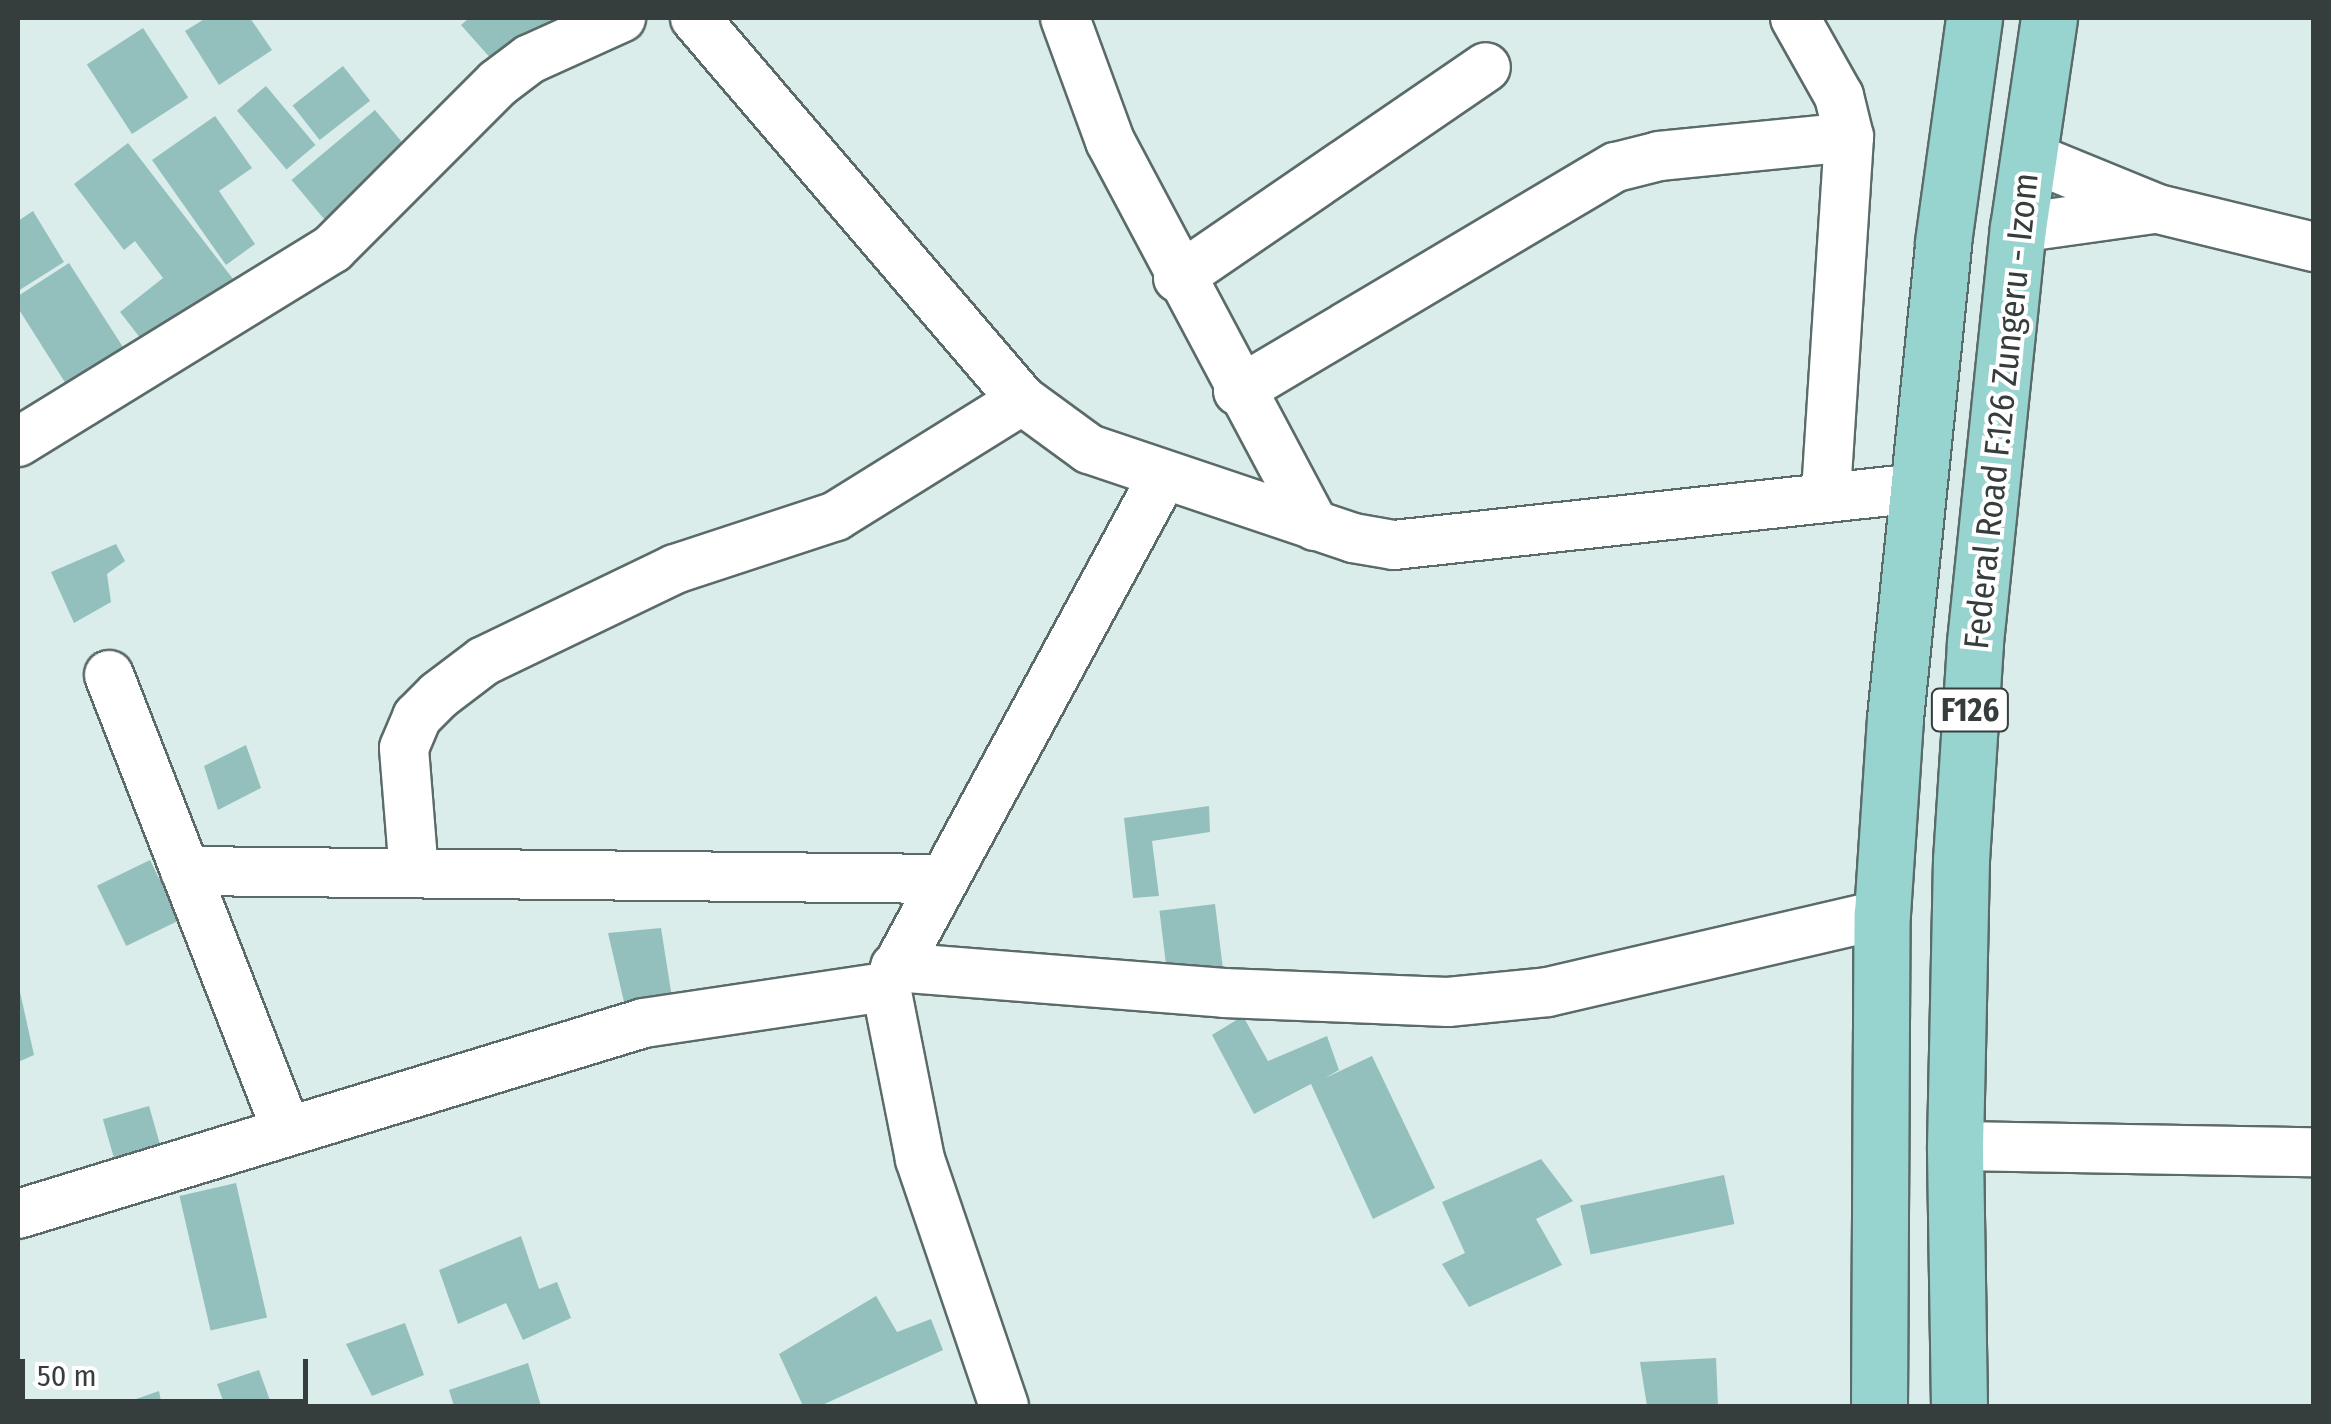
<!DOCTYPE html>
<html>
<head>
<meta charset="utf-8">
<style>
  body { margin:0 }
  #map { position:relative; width:2331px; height:1424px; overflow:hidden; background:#daedeb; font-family:"Fira Sans Condensed",sans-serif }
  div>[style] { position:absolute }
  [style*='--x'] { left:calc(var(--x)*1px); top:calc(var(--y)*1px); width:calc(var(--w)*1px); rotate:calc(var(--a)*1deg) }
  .building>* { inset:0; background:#93c0bd; transform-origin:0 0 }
  .roads { filter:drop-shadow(2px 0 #5a6b69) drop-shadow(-2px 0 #5a6b69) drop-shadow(0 2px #5a6b69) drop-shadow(0 -2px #5a6b69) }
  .minor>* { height:48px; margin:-24px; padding:0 24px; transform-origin:24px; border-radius:24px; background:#fff }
  .major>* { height:55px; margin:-27.5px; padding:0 27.5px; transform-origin:27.5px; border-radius:27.5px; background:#97d4d0 }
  span { translate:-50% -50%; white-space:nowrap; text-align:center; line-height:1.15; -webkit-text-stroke:8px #fff; paint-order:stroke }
  .shield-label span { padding:2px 8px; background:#fff; border:2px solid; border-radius:8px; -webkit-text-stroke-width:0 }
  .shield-label { font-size:32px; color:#363d3d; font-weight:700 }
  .street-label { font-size:35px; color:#363d3d }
  .frame { position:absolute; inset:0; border:20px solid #363d3d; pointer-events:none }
  .scale { position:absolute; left:20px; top:1359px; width:288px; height:45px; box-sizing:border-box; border:5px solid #363d3d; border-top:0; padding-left:12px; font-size:30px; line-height:35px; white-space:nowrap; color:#363d3d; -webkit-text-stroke:8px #fff; paint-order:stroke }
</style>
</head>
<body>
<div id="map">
  <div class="building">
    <i style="clip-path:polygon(206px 18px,250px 18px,272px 50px,219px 85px,185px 31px)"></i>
    <i style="clip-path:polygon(469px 18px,553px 18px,555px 20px,501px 70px,461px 25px)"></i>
    <i style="left:143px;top:28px;width:83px;height:67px;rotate:57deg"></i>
    <i style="left:343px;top:66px;width:44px;height:64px;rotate:52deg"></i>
    <i style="left:266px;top:86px;width:77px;height:38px;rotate:50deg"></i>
    <i style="left:375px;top:110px;width:52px;height:109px;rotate:50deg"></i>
    <i style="clip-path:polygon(215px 116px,252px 168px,219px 191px,255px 244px,226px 265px,152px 160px)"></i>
    <i style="clip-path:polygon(128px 143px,240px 288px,155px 357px,120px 312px,163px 278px,135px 241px,124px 250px,74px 184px)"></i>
    <i style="clip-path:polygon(33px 211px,64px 262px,18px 291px,18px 221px)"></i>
    <i style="clip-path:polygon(69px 263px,130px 358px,73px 395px,18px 308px,18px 296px)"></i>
    <i style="clip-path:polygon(116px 544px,125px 561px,107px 574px,111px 602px,74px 623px,51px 572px)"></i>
    <i style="clip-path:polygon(246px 745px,261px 788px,218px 810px,204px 766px)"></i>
    <i style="clip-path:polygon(1209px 806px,1210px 832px,1152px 841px,1159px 896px,1133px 898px,1124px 818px)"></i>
    <i style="left:150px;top:860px;width:67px;height:59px;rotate:64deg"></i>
    <i style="left:1215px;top:904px;width:72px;height:56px;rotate:83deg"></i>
    <i style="clip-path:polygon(661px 928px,672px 998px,624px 1002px,608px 933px)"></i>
    <i style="clip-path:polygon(18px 983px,34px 1055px,18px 1062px)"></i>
    <i style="clip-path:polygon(1243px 1016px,1268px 1061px,1327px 1036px,1339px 1070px,1325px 1078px,1372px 1056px,1435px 1188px,1373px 1219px,1311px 1084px,1254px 1114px,1212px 1035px)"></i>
    <i style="left:149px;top:1106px;width:54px;height:48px;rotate:74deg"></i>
    <i style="clip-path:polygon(1541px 1159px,1573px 1201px,1536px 1219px,1562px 1265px,1469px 1307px,1442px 1264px,1465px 1253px,1442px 1202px)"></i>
    <i style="left:1724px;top:1175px;width:50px;height:147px;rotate:78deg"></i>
    <i style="left:236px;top:1183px;width:138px;height:58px;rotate:77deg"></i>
    <i style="clip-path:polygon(521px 1236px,539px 1289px,557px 1282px,571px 1318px,523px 1340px,506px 1303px,458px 1324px,439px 1270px)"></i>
    <i style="clip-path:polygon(876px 1296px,897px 1332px,931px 1319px,943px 1350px,820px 1406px,803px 1406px,779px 1354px)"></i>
    <i style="clip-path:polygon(405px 1323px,424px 1375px,372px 1396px,346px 1344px)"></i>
    <i style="clip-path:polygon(1716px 1358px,1718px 1406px,1647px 1406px,1640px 1362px)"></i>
    <i style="clip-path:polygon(528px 1363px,541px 1406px,454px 1406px,449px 1390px)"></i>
    <i style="clip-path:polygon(259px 1370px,272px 1406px,225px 1406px,217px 1384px)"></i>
    <i style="clip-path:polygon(159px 1391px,162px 1406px,116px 1406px)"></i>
  </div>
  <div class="roads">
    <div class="minor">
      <i style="--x:695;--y:18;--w:503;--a:49.44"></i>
      <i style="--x:1022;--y:400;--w:83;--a:36.2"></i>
      <i style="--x:1089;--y:449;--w:279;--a:18.6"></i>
      <i style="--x:1353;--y:538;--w:42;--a:9.7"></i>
      <i style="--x:1394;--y:545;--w:527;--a:-6.21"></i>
      <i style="--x:1065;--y:18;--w:131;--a:69.9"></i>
      <i style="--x:1110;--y:141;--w:436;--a:62"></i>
      <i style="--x:1795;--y:18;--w:90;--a:60.6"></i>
      <i style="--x:1839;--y:96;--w:42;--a:76.3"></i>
      <i style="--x:1849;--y:137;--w:361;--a:93.7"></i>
      <i style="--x:2028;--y:156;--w:140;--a:22.2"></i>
      <i style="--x:2158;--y:209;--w:161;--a:13.7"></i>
      <i style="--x:2018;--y:228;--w:137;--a:-8"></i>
      <i style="--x:1178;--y:278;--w:373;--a:-34.4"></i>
      <i style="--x:1238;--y:391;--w:439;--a:-30.7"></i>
      <i style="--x:1616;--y:167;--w:44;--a:-14.3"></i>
      <i style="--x:1659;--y:156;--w:191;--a:-5.7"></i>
      <i style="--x:18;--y:442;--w:369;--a:-31.6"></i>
      <i style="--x:332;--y:249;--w:235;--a:-45"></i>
      <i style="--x:498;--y:83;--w:40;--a:-37"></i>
      <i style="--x:530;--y:59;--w:100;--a:-24.3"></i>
      <i style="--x:109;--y:675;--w:490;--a:68.7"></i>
      <i style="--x:185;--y:871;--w:758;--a:0.6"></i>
      <i style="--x:414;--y:873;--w:125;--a:-94.6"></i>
      <i style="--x:404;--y:748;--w:34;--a:-67"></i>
      <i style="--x:417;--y:717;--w:31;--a:-45"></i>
      <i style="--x:439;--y:695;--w:56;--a:-37.1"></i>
      <i style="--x:484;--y:661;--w:212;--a:-25.7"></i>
      <i style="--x:675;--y:569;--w:169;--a:-18.2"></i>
      <i style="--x:836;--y:516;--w:219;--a:-31.9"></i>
      <i style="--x:895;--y:967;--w:330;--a:4.5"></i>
      <i style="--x:1224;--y:993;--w:224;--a:2.3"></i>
      <i style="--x:1448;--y:1002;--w:100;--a:-5.7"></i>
      <i style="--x:1548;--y:992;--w:343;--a:-13.1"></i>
      <i style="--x:1955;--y:1146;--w:359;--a:1"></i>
      <i style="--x:18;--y:1214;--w:654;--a:-16.97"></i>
      <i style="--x:644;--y:1023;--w:245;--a:-8.5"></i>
      <i style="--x:1004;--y:1406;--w:261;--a:-108.8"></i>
      <i style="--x:920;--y:1159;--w:175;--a:-101.2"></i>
      <i style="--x:886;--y:987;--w:581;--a:-61.54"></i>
    </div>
    <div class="major">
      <i style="--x:1879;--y:1406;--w:492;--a:-89.7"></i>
      <i style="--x:1882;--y:914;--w:196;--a:-86.2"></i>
      <i style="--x:1895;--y:718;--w:478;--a:-84.2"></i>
      <i style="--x:1943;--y:242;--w:226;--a:-82.1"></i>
      <i style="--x:1959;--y:1406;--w:260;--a:-90.9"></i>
      <i style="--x:1955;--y:1146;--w:286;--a:-88.8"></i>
      <i style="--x:1961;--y:860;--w:218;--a:-86.3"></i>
      <i style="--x:1975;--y:642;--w:416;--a:-84.1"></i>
      <i style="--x:2018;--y:228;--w:212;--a:-81.6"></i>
    </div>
  </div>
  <div class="shield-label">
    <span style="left:1970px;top:710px">F126</span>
  </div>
  <div class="street-label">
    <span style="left:2001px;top:411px;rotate:-84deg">Federal Road F.126 Zungeru - Izom</span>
  </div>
  <div class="frame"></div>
  <div class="scale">50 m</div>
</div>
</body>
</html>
